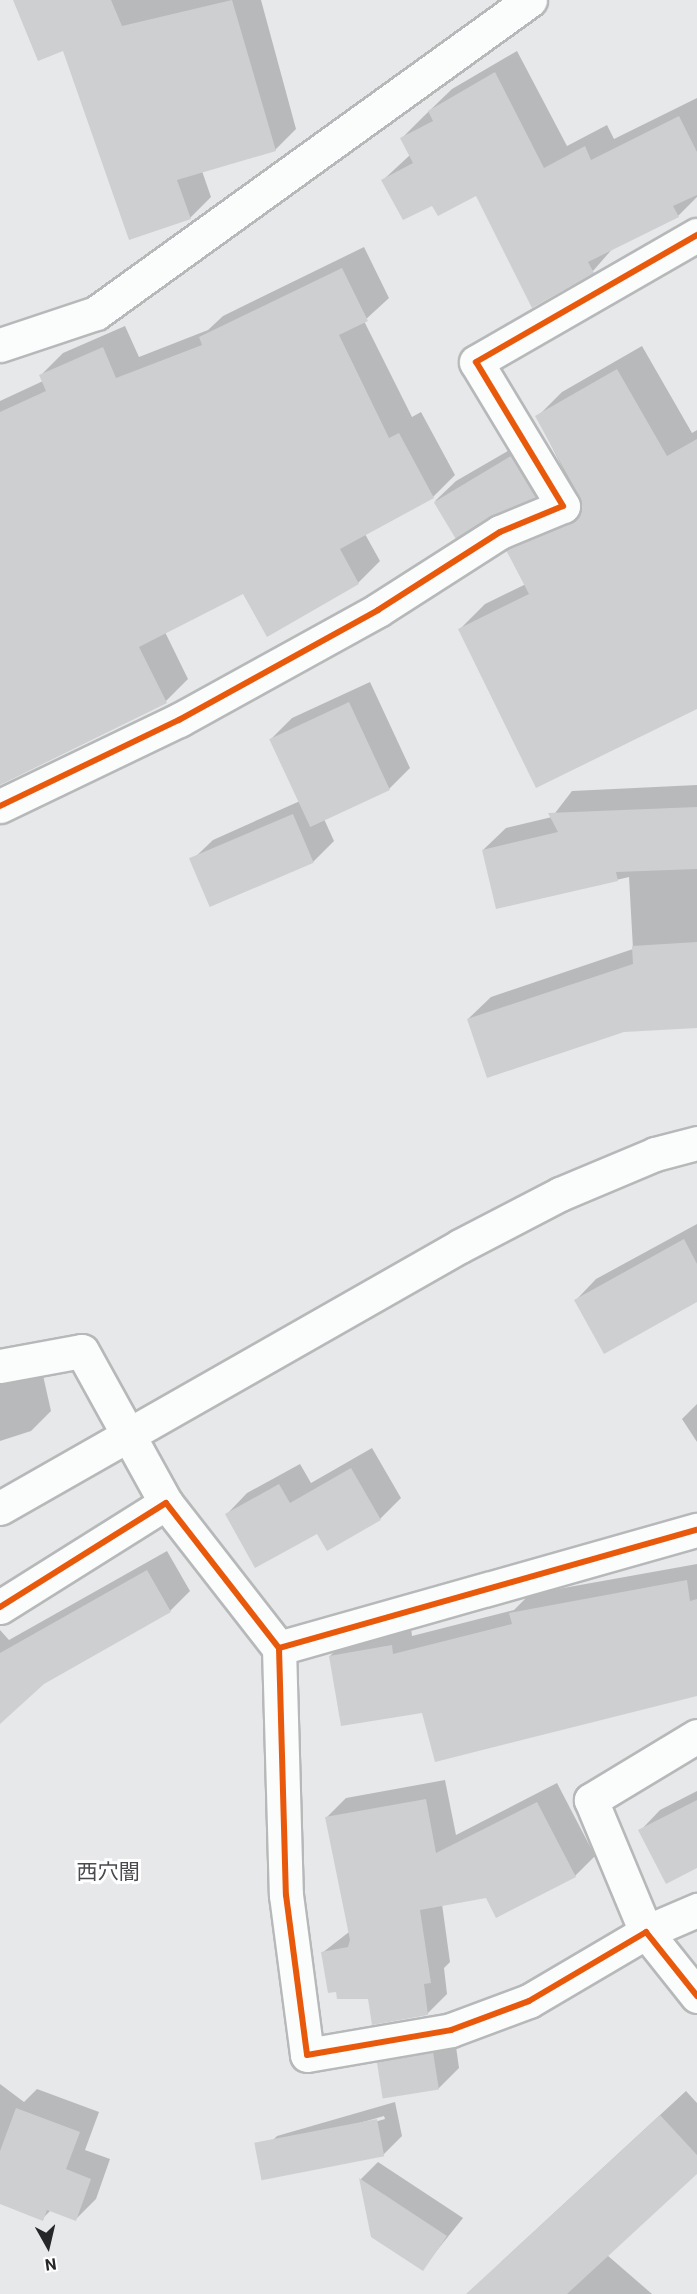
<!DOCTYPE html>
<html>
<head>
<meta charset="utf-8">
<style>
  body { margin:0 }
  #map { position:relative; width:697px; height:2294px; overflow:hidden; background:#e6e8ea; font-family:Roboto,"Noto Sans JP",sans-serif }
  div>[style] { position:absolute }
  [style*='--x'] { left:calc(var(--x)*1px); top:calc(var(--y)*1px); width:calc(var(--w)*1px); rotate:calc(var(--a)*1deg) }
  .shadow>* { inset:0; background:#0003 }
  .building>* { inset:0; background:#cecfd1; transform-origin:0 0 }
  .roads { filter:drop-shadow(2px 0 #b7b8b9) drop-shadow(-2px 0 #b7b8b9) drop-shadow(0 2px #b7b8b9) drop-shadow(0 -2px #b7b8b9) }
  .minor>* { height:33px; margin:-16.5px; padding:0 16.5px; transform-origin:16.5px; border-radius:16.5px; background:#fbfcfc }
  .cycleway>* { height:6px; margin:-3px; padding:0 3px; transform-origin:3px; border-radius:3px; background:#e8590c }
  span { translate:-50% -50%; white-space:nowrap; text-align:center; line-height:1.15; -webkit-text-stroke:6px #fff; paint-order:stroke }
  .neighbourhood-label { font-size:21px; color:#484a4d }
  .north { position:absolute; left:18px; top:2216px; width:60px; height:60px; -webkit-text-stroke:4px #fff; paint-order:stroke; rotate:172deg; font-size:16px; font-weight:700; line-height:24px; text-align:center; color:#262729 }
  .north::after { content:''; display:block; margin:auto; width:21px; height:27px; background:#262729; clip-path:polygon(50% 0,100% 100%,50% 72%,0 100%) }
</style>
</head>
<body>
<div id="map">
  <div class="shadow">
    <i style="clip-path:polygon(14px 0,261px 0,296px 129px,275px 150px,202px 171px,211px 197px,190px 218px,64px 49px)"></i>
    <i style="clip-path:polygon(517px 51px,567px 146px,607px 125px,614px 139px,697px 98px,697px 197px,678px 216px,614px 247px,593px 271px,476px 194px,433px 204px,383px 180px,410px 155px,401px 139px,424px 116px,452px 89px)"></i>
    <i style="clip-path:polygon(364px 247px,389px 298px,364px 321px,412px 417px,421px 412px,455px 475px,433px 497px,365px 534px,380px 561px,358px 583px,244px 592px,165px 632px,188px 679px,166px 701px,0 778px,0 401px,43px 381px,41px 375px,63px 353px,125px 326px,139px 357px,208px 330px,223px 316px)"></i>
    <i style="clip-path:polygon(642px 346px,692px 433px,697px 430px,697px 707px,460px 629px,485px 604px,526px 584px,508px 551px,533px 526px,580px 503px,537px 417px,562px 392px)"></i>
    <i style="clip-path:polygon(532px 437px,556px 475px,535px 496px,435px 501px,456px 481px)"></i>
    <i style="clip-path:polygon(370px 682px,410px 768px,389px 789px,324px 819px,334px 841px,313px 862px,192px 860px,213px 840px,300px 801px,271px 739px,292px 718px)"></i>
    <i style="clip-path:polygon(697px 785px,697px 1027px,468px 1019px,491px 997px,633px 949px,629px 877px,497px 908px,483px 850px,506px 828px,552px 817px,572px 791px)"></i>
    <i style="clip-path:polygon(697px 1224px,697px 1301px,576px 1300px,596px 1279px)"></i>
    <i style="clip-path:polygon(0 1348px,2px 1359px,40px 1362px,51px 1411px,31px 1431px,0 1441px)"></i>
    <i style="clip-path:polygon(697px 1404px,697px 1442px,682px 1419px)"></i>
    <i style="clip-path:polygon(372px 1448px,401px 1498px,380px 1519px,318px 1532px,227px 1514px,247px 1493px,300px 1464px,311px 1483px)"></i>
    <i style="clip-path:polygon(167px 1551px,190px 1591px,170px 1611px,43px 1683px,0 1722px,0 1630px,9px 1640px)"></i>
    <i style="clip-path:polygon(697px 1564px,697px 1695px,424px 1711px,330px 1656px,349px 1637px,411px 1627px,412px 1636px,514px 1610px,530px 1594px)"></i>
    <i style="clip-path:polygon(445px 1780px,456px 1835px,557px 1783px,595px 1856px,575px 1876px,442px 1904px,450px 1962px,444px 1968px,447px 1994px,427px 2014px,369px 1998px,322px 1953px,349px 1932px,327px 1817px,346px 1798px)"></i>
    <i style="clip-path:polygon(697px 1791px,697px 1860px,640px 1831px,660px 1810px)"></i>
    <i style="clip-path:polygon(454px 2032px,459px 2068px,438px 2089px,378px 2062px,399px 2042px)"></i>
    <i style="clip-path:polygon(0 2084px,24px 2102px,37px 2089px,99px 2112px,85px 2150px,110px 2159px,96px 2199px,76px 2219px,51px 2210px,42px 2219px,0 2203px)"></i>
    <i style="clip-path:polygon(686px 2091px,697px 2103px,697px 2172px,607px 2255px,652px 2294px,483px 2294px,501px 2262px)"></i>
    <i style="clip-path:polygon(evenodd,395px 2102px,402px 2136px,384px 2154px,259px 2154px,277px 2136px,395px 2102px,384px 2116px,385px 2119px,279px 2149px,279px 2146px,384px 2116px)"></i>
    <i style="clip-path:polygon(378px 2162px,463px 2218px,422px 2269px,372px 2236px,361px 2179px)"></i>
  </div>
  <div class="building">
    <i style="clip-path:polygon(13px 0,111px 0,122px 26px,232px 0,276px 151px,177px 180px,191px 219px,129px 240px,63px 51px,38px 61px)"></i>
    <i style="clip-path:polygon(495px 72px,544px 168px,585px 146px,591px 160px,679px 116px,697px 152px,697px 195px,673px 206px,679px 217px,588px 262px,594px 273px,532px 308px,476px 196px,438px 216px,432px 206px,403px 220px,381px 180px,413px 163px,400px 138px,433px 121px,428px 111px)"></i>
    <i style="clip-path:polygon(342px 268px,368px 321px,339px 335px,389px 438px,399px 433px,434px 498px,340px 549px,359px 584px,267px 637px,243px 594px,139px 647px,167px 703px,0 785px,0 412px,46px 391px,39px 375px,103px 347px,116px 378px,202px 345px,199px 337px)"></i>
    <i style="clip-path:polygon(617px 369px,667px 456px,697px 439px,697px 709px,536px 788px,458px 629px,529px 594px,506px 550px,579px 516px,579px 496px,535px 416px)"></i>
    <i style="left:511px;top:456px;width:48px;height:90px;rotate:59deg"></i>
    <i style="left:349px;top:702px;width:97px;height:88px;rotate:65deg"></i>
    <i style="clip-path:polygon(697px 807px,697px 869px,616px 872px,618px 881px,496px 909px,482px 850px,558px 832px,548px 813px)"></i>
    <i style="left:293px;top:814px;width:53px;height:113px;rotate:67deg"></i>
    <i style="clip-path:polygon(697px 942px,697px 1028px,624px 1032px,487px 1078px,467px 1019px,633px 964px,632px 946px)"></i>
    <i style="clip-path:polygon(684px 1239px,697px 1264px,697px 1302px,604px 1354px,574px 1300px)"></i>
    <i style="clip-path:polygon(351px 1468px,381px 1520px,327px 1551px,317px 1534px,255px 1568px,225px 1514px,279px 1484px,290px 1503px)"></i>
    <i style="clip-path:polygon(147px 1570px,171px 1612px,44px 1684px,0 1724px,0 1653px)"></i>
    <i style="clip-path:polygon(687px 1580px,690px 1601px,697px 1599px,697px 1696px,435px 1762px,422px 1713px,341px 1726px,329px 1656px,392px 1645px,393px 1654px,512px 1624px,509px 1613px)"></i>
    <i style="clip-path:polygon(426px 1799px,436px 1853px,537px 1802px,576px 1877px,496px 1918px,486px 1898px,420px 1910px,431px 1983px,424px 1984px,428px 2015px,372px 2025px,368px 1999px,337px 1999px,336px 1992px,328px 1993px,321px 1952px,348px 1947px,350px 1940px,325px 1817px)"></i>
    <i style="clip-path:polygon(697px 1800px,697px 1868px,666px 1884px,638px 1830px)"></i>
    <i style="left:433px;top:2052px;width:38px;height:57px;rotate:81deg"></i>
    <i style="clip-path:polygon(16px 2108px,80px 2132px,66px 2169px,91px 2179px,76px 2221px,47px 2210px,43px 2221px,0 2204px,0 2151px)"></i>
    <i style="clip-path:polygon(660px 2115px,697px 2155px,697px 2174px,567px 2294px,466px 2294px)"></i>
    <i style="left:377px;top:2119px;width:38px;height:125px;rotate:79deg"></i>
    <i style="clip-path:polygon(359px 2178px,447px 2236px,423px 2271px,371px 2237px)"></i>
  </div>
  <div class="roads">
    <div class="minor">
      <i style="--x:0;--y:345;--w:101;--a:-18.4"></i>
      <i style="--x:96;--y:313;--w:535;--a:-35.8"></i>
      <i style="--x:0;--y:806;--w:199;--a:-25.7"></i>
      <i style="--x:179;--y:720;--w:227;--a:-28.9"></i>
      <i style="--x:378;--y:610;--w:145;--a:-32.6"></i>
      <i style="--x:500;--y:532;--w:68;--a:-22.4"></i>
      <i style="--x:563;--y:506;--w:168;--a:-121.1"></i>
      <i style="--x:476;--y:362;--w:255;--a:-29.9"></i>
      <i style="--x:0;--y:1366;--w:83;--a:-10.4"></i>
      <i style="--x:82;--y:1351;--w:174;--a:61.1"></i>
      <i style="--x:0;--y:1508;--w:529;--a:-29.66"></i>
      <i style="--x:460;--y:1246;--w:113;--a:-27.5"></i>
      <i style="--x:560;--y:1194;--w:103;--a:-22.8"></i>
      <i style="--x:655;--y:1154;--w:43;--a:-14.7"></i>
      <i style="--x:0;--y:1607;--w:196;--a:-32.1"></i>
      <i style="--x:166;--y:1503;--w:184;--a:52.1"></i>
      <i style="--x:279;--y:1648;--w:434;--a:-15.8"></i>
      <i style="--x:279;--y:1648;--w:247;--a:88.4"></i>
      <i style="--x:286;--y:1895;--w:161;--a:82.5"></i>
      <i style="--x:307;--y:2055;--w:146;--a:-9.8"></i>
      <i style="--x:451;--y:2030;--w:83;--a:-20.4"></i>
      <i style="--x:529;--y:2001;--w:136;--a:-30.5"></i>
      <i style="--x:646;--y:1932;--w:82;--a:51.4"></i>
      <i style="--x:697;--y:1736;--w:124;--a:148.9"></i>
      <i style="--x:591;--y:1800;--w:143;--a:67.4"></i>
      <i style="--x:646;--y:1932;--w:56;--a:-23.3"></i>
    </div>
  </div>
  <div class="cycleway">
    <i style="--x:0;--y:806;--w:199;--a:-25.7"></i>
    <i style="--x:179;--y:720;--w:227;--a:-28.9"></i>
    <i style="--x:378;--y:610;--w:145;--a:-32.6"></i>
    <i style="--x:500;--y:532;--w:68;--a:-22.4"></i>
    <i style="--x:563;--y:506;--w:168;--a:-121.1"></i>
    <i style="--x:476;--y:362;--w:255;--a:-29.9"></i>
    <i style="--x:0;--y:1607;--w:196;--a:-32.1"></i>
    <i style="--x:166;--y:1503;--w:184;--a:52.1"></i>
    <i style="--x:279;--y:1648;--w:434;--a:-15.8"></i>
    <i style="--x:279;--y:1648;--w:247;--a:88.4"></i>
    <i style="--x:286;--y:1895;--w:161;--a:82.5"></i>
    <i style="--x:307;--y:2055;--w:146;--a:-9.8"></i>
    <i style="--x:451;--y:2030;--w:83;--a:-20.4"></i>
    <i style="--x:529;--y:2001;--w:136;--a:-30.5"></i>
    <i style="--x:646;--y:1932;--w:82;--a:51.4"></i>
  </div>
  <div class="neighbourhood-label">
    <span style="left:108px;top:1872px">西穴闇</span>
  </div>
  <div class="north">N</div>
</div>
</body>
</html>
